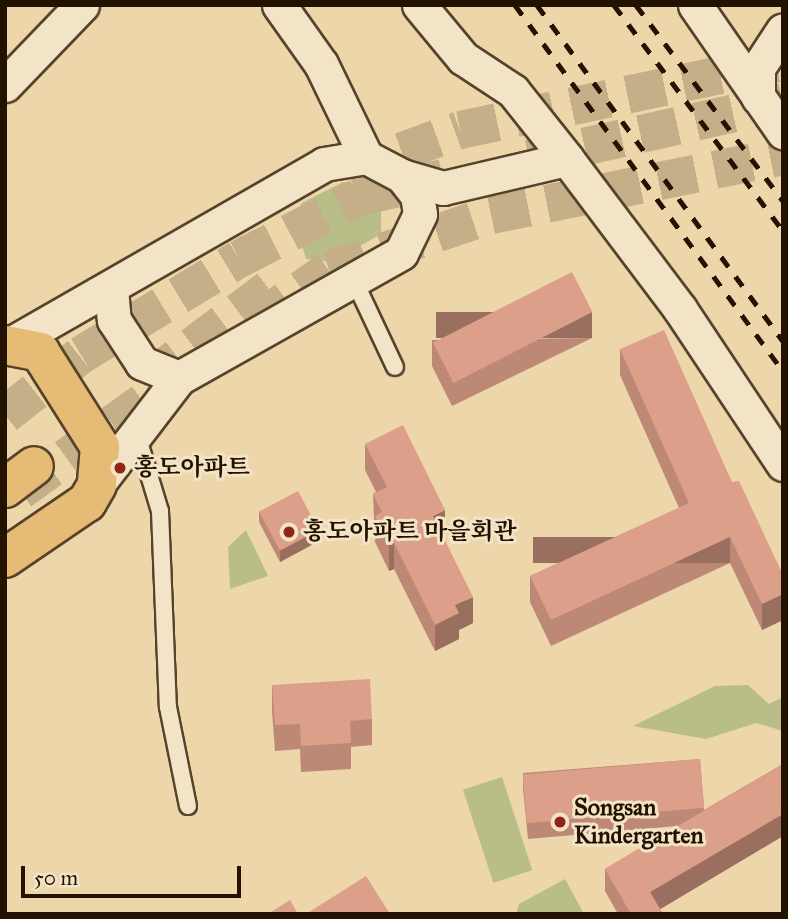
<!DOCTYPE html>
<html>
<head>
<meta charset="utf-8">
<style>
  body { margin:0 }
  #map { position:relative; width:788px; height:919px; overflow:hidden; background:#ecd6aa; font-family:"IM FELL Great Primer","Noto Serif KR",serif }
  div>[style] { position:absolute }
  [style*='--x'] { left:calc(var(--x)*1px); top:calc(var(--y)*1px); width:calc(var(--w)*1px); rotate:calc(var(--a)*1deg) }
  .green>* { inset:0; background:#b9bd87; transform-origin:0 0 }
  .primary-tunnel>* { height:38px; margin-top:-19px; transform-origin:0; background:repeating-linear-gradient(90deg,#c4af88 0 38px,transparent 0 57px) }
  .roads { filter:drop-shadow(2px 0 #56432b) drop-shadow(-2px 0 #56432b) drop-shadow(0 2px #56432b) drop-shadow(0 -2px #56432b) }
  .lane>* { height:16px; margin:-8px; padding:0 8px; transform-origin:8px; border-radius:8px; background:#f3e4c8 }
  .street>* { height:33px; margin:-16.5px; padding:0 16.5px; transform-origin:16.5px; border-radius:16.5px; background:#f3e4c8 }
  .primary>* { height:38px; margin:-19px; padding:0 19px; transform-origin:19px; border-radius:19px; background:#e6bb75 }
  .rail>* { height:5px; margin-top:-2.5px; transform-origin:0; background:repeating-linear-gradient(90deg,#241201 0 12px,transparent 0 24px) }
  .wall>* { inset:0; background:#bd8976 }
  .shaded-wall>* { inset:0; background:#9a6f60; transform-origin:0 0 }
  .building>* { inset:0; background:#dc9f89; transform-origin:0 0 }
  .dots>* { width:19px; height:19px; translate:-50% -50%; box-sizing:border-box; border:4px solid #f3e4c8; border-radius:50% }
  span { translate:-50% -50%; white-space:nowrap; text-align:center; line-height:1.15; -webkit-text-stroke:6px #f3e4c8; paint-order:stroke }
  .poi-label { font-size:24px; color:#241201; font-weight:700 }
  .left { translate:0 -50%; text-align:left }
  .frame { position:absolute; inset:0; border:7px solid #241201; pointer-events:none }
  .scale { position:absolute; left:21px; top:866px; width:220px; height:32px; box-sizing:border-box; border:4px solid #241201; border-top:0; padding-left:9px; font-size:21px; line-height:24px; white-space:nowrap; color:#241201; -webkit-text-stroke:5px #f3e4c8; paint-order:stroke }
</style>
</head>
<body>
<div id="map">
  <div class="green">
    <i style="clip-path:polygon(343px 182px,362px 185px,381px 200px,381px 234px,332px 262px,306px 259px,295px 220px,302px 203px)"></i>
    <i style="clip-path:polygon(246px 530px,268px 576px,230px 589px,228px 547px)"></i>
    <i style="clip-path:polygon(748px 685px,769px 704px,783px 697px,783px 731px,756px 723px,706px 739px,633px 726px,715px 686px)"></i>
    <i style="left:502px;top:777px;width:98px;height:41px;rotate:72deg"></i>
    <i style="clip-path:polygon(565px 879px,584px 914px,516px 914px,519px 904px)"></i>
  </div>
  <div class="primary-tunnel">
    <i style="--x:529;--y:159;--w:260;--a:-12.6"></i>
    <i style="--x:348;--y:171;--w:119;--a:-20.1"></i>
    <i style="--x:460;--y:130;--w:330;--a:-11.9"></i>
    <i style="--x:255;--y:322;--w:90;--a:-35.1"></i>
    <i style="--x:329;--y:270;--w:171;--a:-18.8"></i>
    <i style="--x:491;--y:215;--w:298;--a:-11.4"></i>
    <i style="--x:147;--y:380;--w:154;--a:-36.8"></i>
    <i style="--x:5;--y:415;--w:97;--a:-38.3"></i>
    <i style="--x:81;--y:355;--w:185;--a:-31.3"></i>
    <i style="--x:239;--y:259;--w:135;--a:-27.3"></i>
    <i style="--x:359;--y:197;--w:86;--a:-12.7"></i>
    <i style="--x:20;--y:491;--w:198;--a:-35.9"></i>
  </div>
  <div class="roads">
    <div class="lane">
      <i style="--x:354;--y:280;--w:96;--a:64.8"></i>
      <i style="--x:137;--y:435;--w:79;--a:73.2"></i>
      <i style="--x:160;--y:511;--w:196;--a:87.7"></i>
      <i style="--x:168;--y:707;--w:101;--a:78.6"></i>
    </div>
    <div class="street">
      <i style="--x:279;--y:5;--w:72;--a:54.6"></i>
      <i style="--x:321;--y:64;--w:103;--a:64.2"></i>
      <i style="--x:419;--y:5;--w:69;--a:50.3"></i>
      <i style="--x:463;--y:58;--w:60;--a:33.4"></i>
      <i style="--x:513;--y:91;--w:87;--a:51.5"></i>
      <i style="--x:695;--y:5;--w:155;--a:55.3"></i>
      <i style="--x:5;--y:85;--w:111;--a:-46.1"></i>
      <i style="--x:758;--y:97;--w:29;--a:-90"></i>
      <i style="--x:758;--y:68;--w:45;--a:-56.7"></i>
      <i style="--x:402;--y:176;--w:43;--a:16.3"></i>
      <i style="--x:443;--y:188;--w:127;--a:-13.2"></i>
      <i style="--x:567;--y:159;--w:188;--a:53"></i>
      <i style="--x:680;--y:309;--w:186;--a:56.4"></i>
      <i style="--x:111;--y:288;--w:32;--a:85"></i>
      <i style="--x:114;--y:320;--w:51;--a:56.9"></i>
      <i style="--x:142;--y:363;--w:40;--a:22"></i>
      <i style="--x:12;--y:343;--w:360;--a:-29.8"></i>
      <i style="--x:324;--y:164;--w:43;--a:-9.5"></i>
      <i style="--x:366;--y:157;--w:41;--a:27.8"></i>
      <i style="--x:402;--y:176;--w:24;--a:52"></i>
      <i style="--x:417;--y:195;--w:19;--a:81"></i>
      <i style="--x:420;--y:214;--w:43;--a:116"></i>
      <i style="--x:401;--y:253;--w:255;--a:150.6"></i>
      <i style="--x:179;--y:378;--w:135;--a:127.5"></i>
    </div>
    <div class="primary">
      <i style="--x:5;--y:345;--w:36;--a:11"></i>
      <i style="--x:40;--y:352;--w:112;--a:57.7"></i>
      <i style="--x:100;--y:447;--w:38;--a:95"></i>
      <i style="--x:97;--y:485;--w:20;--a:120"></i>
      <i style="--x:87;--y:502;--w:99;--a:145.7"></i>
      <i style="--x:5;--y:488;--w:36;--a:-37"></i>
    </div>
  </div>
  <div class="rail">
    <i style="--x:515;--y:5;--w:454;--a:53.8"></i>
    <i style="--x:537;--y:5;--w:416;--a:53.8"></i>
    <i style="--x:614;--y:5;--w:282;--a:53.2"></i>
    <i style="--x:636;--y:5;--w:245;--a:53.1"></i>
  </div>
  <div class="wall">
    <i style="clip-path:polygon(592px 338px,452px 406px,432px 366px,432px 340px)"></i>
    <i style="clip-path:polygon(620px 349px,732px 482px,783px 575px,783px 620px,762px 630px,730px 563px,551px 646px,530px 602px,530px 576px,679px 508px,620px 375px)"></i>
    <i style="clip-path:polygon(365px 444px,445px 536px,443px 537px,473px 623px,459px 630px,459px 639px,435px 651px,394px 569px,389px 571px,375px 542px,373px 494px,376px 492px,365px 470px)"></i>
    <i style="clip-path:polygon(259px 511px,319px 541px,280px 562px,259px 522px)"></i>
    <i style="clip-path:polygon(272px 685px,372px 719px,372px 745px,351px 747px,351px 769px,301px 772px,300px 749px,275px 751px,272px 711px)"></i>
    <i style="clip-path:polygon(700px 759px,704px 810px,783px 764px,783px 836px,660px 909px,663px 914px,618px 914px,605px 891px,605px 869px,677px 826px,528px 839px,523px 789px,523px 773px)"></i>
  </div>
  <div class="shaded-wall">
    <i style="left:592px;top:312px;width:26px;height:156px;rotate:90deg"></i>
    <i style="clip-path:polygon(445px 510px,445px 536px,433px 542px,433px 516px)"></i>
    <i style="clip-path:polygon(319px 530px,319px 541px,280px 562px,280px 551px)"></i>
    <i style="left:730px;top:537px;width:26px;height:197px;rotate:90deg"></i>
    <i style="clip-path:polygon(394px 543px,394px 569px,389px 571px,389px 545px)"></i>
    <i style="clip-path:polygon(783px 594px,783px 620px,762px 630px,762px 604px)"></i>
    <i style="clip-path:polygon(473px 597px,473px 623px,459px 630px,459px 639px,435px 651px,435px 625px,455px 605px)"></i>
    <i style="clip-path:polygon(783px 814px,783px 836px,652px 914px,650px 892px)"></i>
  </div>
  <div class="building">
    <i style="left:572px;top:272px;width:45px;height:156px;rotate:63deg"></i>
    <i style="clip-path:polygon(664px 330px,732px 482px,739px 481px,783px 575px,783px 594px,762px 604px,730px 537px,551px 620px,530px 576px,689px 503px,620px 349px)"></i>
    <i style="clip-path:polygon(403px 425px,445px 510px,433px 516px,473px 597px,455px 605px,459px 613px,435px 625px,394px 543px,389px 545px,375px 516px,382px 512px,373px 494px,387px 487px,365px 444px)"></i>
    <i style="left:298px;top:491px;width:44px;height:44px;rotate:62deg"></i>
    <i style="clip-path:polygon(370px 679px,372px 719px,350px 721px,351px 743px,301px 746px,300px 724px,275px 725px,272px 685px)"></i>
    <i style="left:700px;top:759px;width:49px;height:178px;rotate:85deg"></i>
    <i style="clip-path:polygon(783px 764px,783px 814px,650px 892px,663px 914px,631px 914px,605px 869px)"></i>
    <i style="clip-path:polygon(366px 876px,390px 914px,306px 914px)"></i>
    <i style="clip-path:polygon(290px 900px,298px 914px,268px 914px)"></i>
  </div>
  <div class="dots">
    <i style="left:120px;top:468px;background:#8f2418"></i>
    <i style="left:289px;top:532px;background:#8f2418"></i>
    <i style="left:560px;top:822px;background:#8f2418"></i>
  </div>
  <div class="poi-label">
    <span class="left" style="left:134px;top:468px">홍도아파트</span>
    <span class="left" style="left:303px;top:532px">홍도아파트 마을회관</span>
    <span class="left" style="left:574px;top:822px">Songsan<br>Kindergarten</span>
  </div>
  <div class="frame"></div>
  <div class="scale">50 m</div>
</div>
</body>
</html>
